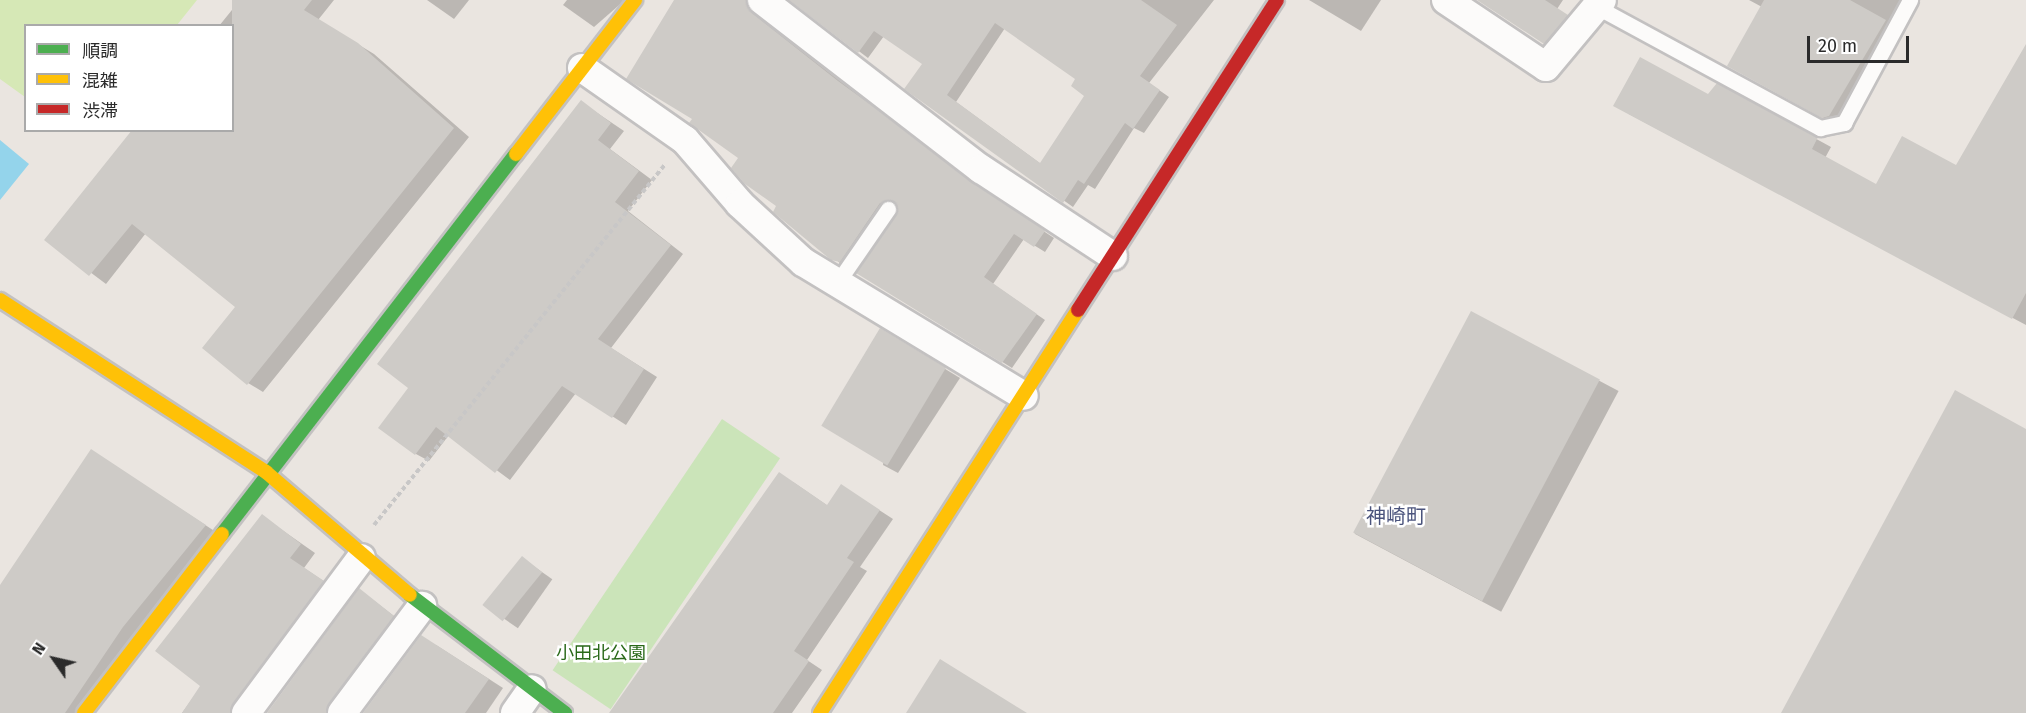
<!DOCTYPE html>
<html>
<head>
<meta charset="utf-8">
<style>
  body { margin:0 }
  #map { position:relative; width:2026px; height:713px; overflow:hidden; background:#eae5e0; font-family:"Fira Sans","Noto Sans JP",sans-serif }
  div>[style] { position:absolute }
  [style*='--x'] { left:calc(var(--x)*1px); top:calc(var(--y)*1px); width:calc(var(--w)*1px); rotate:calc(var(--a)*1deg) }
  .green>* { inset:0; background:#cbe4b9; transform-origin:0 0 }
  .pitch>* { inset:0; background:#d6e8b6 }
  .water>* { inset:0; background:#94d4eb }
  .shadow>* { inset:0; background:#0003; transform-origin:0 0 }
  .building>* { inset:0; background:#cecbc7; transform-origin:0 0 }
  .path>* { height:4px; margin-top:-2px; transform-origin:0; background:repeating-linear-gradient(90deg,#c8c7c7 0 4.5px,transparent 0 7.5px) }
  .roads { filter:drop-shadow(2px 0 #c3c1c1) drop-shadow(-2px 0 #c3c1c1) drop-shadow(0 2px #c3c1c1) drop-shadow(0 -2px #c3c1c1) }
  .lane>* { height:15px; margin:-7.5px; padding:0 7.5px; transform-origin:7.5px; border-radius:7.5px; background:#fcfbfa }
  .street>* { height:28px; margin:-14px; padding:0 14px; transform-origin:14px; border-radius:14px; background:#fcfbfa }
  .fast>* { height:14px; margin:-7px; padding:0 7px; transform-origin:7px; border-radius:7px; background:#4caf50 }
  .slow>* { height:14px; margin:-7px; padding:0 7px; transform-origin:7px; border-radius:7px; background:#ffc107 }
  .jam>* { height:14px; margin:-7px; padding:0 7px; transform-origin:7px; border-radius:7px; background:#c62828 }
  span { translate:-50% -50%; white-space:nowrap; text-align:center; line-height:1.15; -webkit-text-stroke:5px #fff; paint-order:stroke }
  .park-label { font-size:18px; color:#2a6919 }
  .neighbourhood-label { font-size:20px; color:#4a537c }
  .legend { position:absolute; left:24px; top:24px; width:210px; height:108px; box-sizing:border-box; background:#fff; border:2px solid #aaa; margin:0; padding:8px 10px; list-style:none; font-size:18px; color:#2b2b2b }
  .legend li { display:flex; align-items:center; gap:12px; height:30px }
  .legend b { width:30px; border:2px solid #aaa }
  .north { position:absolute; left:24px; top:629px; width:60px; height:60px; -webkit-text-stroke:4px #fff; paint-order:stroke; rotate:304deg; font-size:16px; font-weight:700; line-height:24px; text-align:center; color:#2b2b2b }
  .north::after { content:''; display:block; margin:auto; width:21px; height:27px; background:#2b2b2b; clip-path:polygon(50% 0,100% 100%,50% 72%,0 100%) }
  .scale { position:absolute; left:1807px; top:36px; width:102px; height:27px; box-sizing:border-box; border:3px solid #2b2b2b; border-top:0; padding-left:8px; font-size:18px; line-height:21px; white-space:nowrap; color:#2b2b2b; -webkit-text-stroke:4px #fff; paint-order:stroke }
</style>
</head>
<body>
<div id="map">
  <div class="green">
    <i style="left:722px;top:419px;width:70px;height:303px;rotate:34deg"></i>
  </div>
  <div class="pitch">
    <i style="clip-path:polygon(0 0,197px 0,177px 25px,26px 26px,25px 97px,0 79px)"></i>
  </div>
  <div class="water">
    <i style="clip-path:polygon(0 140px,29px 164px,0 200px)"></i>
  </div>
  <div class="shadow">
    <i style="clip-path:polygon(240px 0,334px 0,318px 20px,374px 54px,469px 137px,263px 392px,248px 383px,237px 307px,146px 233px,106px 284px,46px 239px,232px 130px,232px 26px,219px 26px)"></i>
    <i style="clip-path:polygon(427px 0,469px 0,454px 19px)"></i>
    <i style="clip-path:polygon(567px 0,625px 0,594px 27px,563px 5px)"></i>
    <i style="clip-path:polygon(675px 0,758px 0,762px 20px,981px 190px,1054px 238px,1045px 252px,1024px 239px,993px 284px,1045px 320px,1012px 368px,858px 272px,898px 215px,896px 207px,842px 265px,778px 206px,741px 158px,694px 119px)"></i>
    <i style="clip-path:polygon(evenodd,791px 0,1214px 0,1149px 83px,1169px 97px,1144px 133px,1134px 128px,1095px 189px,1088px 185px,1073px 207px,907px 89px,924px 64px,884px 36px,868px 58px,791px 0,1005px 28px,1078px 79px,1087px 95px,1041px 164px,956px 102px,1005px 28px)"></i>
    <i style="clip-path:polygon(1309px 0,1381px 0,1361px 31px)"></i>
    <i style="clip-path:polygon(1483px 0,1563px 0,1557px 9px,1578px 22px,1555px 49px)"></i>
    <i style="clip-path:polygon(1749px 0,1909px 0,1840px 121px,1833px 123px,1729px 66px,1762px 7px)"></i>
    <i style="clip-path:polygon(2026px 77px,2026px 325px,1629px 114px,1708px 96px,1718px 85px,1831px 147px,1825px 158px,1877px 186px,1957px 167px)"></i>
    <i style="clip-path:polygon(581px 102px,624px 131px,610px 149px,652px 180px,628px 211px,683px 254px,611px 348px,657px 377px,626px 425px,576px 393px,510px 480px,449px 435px,429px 461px,416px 454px,410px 388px)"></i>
    <i style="left:1472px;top:313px;width:166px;height:250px;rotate:28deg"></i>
    <i style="clip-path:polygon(896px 339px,960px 378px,898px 473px,883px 465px)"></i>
    <i style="clip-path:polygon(92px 451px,219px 534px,85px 713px,0 713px,0 588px)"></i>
    <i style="clip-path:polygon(793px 482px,828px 506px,842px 486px,893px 519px,860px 567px,867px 571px,807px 660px,822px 670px,792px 713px,627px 713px)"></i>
    <i style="clip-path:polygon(262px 516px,315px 553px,304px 568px,337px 590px,247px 713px,182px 713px,202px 685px)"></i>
    <i style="left:522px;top:558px;width:37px;height:60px;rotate:35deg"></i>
    <i style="clip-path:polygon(360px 590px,407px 626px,343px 713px,268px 713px)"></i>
    <i style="clip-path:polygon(436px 645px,503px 688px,486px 713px,364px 713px)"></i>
  </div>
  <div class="building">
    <i style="clip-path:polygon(232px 0,312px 0,304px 10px,358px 43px,454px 128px,247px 385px,202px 348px,235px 307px,132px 224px,89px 276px,44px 240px,132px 130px,232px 130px)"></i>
    <i style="clip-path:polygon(674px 0,746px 0,752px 13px,838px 81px,1045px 231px,1034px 247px,1014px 234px,984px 277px,1037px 314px,1002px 363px,856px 273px,896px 215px,894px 201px,880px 203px,840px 262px,831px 260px,773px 212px,776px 206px,745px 184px,731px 168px,738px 158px,689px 123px,692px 119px,626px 79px)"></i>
    <i style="clip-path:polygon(evenodd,789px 0,1141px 0,1177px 25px,1140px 76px,1160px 90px,1133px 129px,1125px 123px,1084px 184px,1078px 180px,1063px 203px,904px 89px,922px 64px,874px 31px,858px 53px,789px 0,995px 23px,1075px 79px,1071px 86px,1084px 96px,1040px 163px,947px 95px,995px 23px)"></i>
    <i style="clip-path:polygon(1477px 0,1545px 0,1568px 15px,1544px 44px)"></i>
    <i style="clip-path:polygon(1764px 0,1850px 0,1886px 20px,1829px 116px,1822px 118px,1727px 66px)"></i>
    <i style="clip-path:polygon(2026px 44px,2026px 293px,2012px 319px,1613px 106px,1640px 57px,1708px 94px,1717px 83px,1818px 137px,1812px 149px,1876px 184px,1902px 136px,1956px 165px)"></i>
    <i style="clip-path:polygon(581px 100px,611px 123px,598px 140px,639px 171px,615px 202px,671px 245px,598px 339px,644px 369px,612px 418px,562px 386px,495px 473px,436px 427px,415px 455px,378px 428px,408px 388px,377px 364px)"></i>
    <i style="left:1471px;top:311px;width:146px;height:251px;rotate:28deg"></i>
    <i style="left:880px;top:328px;width:77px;height:114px;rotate:31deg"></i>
    <i style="clip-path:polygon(1955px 390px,2026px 429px,2026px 713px,1781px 713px)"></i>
    <i style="clip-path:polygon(91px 449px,206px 525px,123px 627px,65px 713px,0 713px,0 585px)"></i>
    <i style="clip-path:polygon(779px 472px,827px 505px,841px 484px,880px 510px,847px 558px,854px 562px,794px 651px,809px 661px,773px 713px,609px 713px)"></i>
    <i style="clip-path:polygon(262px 514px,301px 544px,290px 558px,324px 581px,230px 713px,182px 713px,200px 686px,155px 651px)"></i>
    <i style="left:522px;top:556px;width:26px;height:63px;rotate:39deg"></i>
    <i style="clip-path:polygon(359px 588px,394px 616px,326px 713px,267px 713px)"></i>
    <i style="clip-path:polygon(421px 635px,489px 679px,465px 713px,363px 713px)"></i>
    <i style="clip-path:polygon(940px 659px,1027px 713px,906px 713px)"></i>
  </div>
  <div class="path">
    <i style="--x:374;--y:525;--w:464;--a:-51.1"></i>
  </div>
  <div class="roads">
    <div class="lane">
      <i style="--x:1597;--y:7;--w:254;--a:28.5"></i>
      <i style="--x:1820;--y:128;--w:25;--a:-12"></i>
      <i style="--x:1844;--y:123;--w:140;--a:-61.8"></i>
      <i style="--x:837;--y:283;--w:90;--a:-55.4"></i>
    </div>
    <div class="street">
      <i style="--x:762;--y:0;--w:277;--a:37.7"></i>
      <i style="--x:981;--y:169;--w:158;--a:33.4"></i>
      <i style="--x:1446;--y:0;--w:120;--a:33.8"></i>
      <i style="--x:1546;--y:67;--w:87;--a:-50.1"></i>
      <i style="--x:582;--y:68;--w:126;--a:35"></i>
      <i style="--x:685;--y:140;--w:84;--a:49.3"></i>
      <i style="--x:740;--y:204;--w:86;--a:42.6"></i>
      <i style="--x:803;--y:262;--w:258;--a:31.2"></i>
      <i style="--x:246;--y:713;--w:193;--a:-53.4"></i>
      <i style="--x:342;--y:713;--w:134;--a:-53.2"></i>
      <i style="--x:515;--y:713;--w:29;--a:-55"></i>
    </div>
    <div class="fast">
      <i style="--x:222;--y:534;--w:480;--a:-52.3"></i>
      <i style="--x:410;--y:595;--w:195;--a:37.3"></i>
    </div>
    <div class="slow">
      <i style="--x:516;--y:154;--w:195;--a:-52.3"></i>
      <i style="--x:0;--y:300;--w:317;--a:32.9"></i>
      <i style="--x:266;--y:472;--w:189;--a:40.5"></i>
      <i style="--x:84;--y:713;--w:226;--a:-52.4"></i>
      <i style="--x:820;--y:713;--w:479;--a:-57.4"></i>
    </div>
    <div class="jam">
      <i style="--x:1078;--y:310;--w:368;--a:-57.3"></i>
    </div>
  </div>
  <div class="park-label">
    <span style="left:601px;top:653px">小田北公園</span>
  </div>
  <div class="neighbourhood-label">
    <span style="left:1396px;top:516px">神崎町</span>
  </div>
  <ul class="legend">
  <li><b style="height:8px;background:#4caf50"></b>順調</li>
  <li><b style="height:8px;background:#ffc107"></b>混雑</li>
  <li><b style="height:8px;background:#c62828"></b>渋滞</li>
  </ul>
  <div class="north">N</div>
  <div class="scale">20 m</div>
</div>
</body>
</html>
